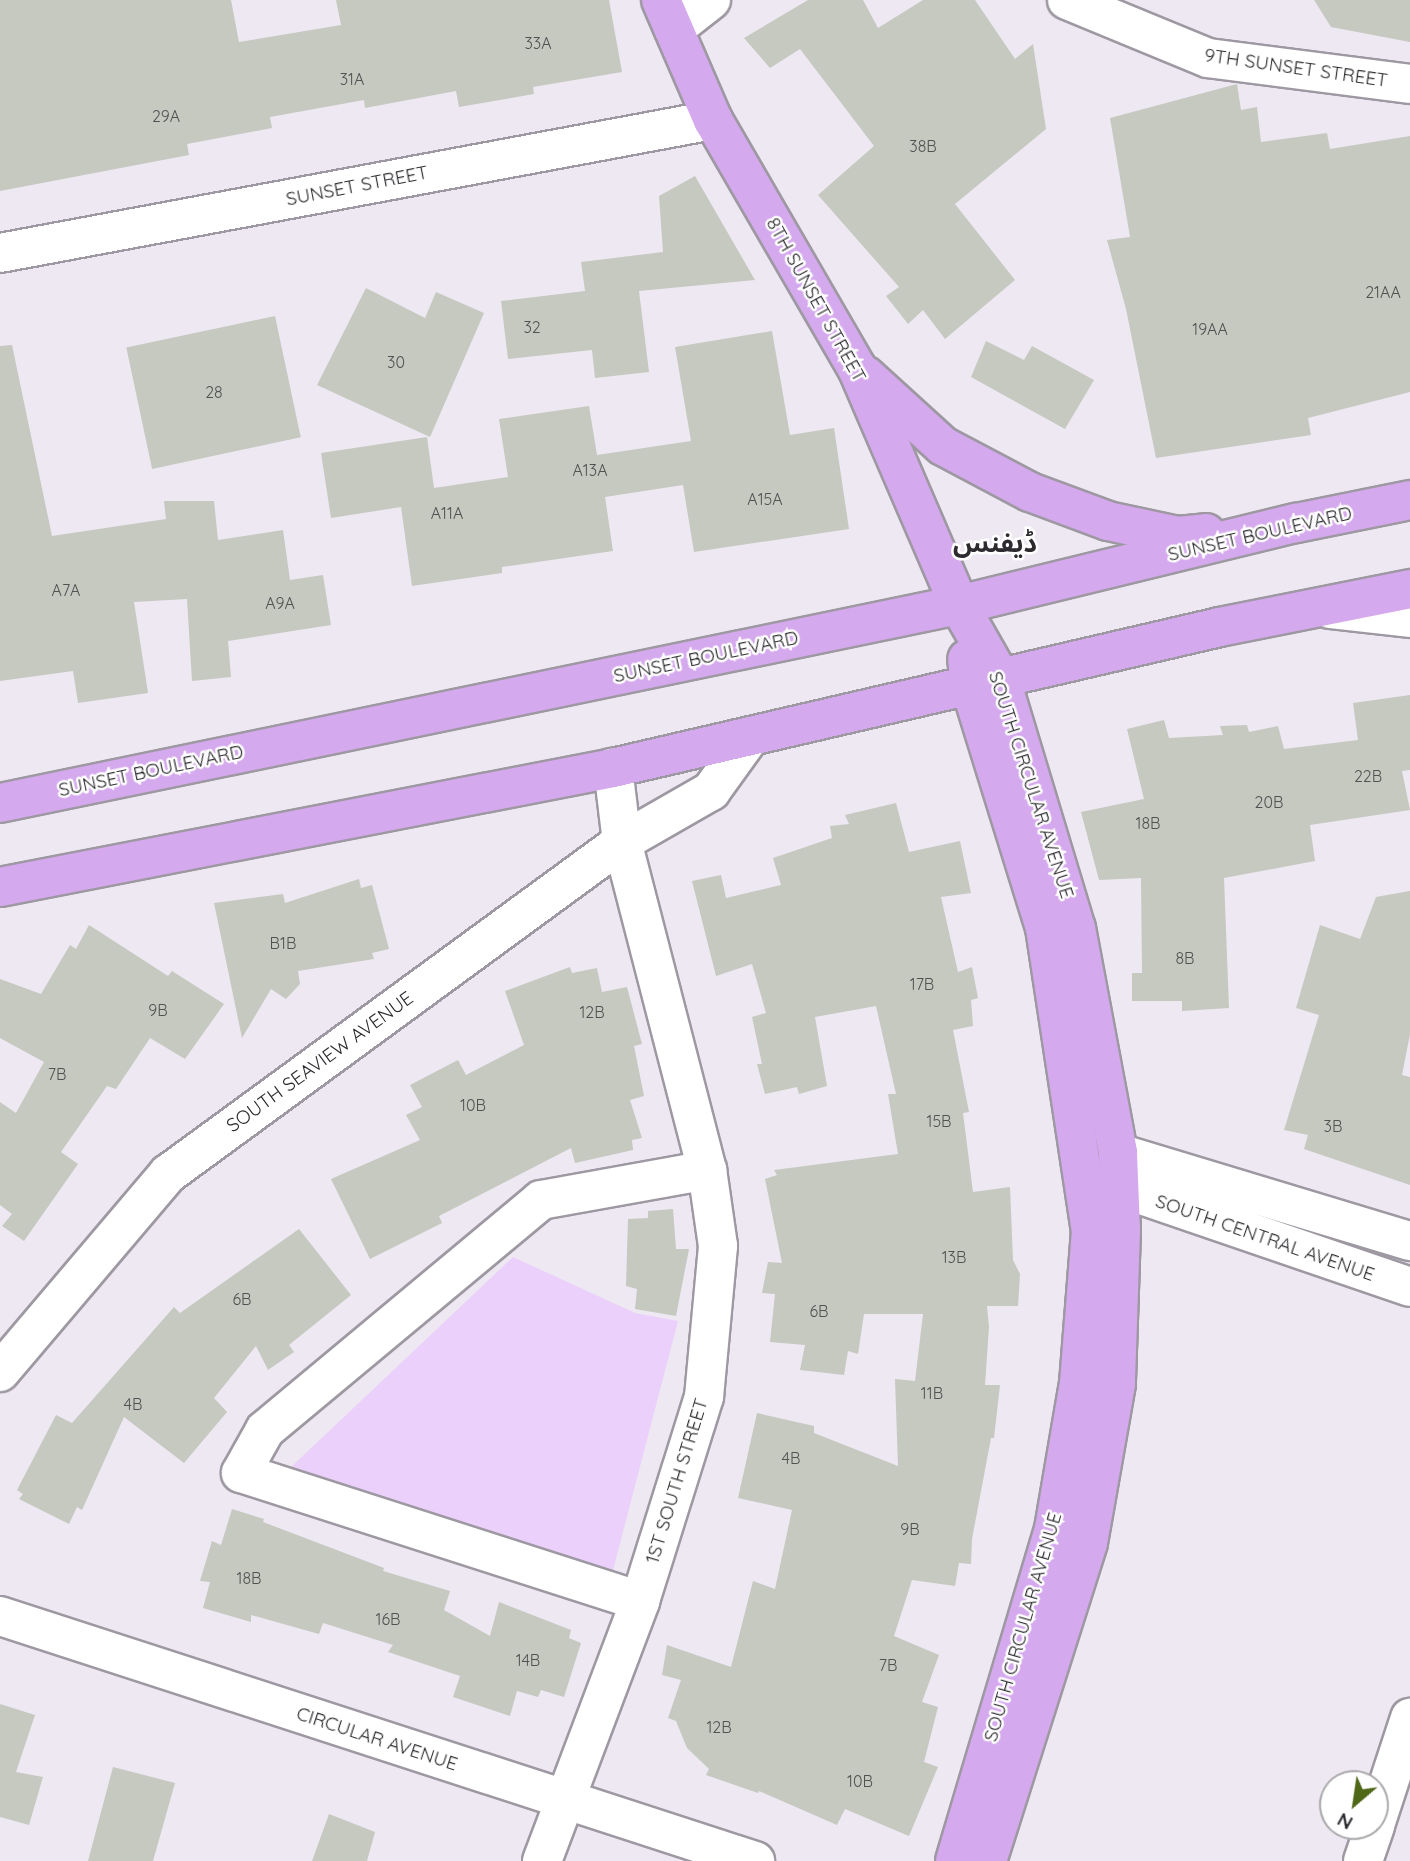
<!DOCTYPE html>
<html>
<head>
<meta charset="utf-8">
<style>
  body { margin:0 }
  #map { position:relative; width:1410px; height:1861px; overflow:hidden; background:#eee8f2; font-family:Quicksand,"Noto Sans Arabic",sans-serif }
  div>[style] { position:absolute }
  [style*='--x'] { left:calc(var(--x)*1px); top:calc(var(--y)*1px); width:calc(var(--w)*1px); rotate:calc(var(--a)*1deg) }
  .green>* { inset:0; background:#ead0fa }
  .building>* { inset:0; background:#c5c9c0; transform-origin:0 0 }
  .roads { filter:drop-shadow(2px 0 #9d98a1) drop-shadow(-2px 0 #9d98a1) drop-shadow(0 2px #9d98a1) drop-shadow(0 -2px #9d98a1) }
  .minor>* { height:38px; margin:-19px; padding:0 19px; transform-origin:19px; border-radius:19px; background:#fff }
  .major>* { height:38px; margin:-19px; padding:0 19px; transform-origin:19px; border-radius:19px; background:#d5a9ed }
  span { translate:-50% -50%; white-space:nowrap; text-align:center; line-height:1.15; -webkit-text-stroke:5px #fff; paint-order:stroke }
  .number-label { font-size:16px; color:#535253 }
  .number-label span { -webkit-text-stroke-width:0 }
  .street-label { font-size:19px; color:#2d2b2f }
  .district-label { font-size:26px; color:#2d2b2f; font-weight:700 }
  .north { position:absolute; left:1319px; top:1770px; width:70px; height:70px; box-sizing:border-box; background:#fff; border:2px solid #abaaac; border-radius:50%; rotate:209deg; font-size:19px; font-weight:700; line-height:28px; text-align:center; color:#2d2b2f }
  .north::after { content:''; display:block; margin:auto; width:24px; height:32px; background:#4f6818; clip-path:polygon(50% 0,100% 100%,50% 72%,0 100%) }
</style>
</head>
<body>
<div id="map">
  <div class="green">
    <i style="clip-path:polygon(513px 1257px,635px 1313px,678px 1321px,612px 1574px,290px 1468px)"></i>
  </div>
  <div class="building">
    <i style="clip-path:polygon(0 0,231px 0,239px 42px,341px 25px,336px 0,609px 0,622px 72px,533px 87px,534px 94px,459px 107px,456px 91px,365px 108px,364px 100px,270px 117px,272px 128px,187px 144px,189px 155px,0 191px)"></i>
    <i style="clip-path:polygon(808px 0,863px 0,878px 28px,923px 0,975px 0,1015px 59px,1033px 44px,1046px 129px,955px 204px,1015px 280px,945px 339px,923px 310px,908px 324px,886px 296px,899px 287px,818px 195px,874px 146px,800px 49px,770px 68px,744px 38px)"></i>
    <i style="clip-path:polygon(1314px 0,1410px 0,1410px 42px,1331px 27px)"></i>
    <i style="clip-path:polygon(1237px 84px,1241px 110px,1257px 107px,1261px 142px,1327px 133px,1330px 149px,1410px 136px,1410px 392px,1308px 418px,1311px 435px,1156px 458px,1126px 309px,1107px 240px,1130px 237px,1110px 118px)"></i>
    <i style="clip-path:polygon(695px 176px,755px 280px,639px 291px,649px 372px,595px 378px,592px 350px,508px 359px,501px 301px,585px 291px,581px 262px,663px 252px,659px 196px)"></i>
    <i style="clip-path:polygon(366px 288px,425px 318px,436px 292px,484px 313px,430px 437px,317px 385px)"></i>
    <i style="left:275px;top:316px;width:124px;height:152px;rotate:78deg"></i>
    <i style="clip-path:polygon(772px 331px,790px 435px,834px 428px,849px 529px,694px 552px,683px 485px,605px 497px,613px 551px,502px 567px,502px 573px,412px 586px,401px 507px,331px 518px,321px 453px,427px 437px,434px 488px,508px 477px,499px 419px,589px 406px,597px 455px,691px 441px,675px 347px)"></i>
    <i style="clip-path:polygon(986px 341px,1024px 360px,1032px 346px,1094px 380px,1065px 429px,971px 377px)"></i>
    <i style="clip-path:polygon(12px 345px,52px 536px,166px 519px,164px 501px,214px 501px,218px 540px,283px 530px,290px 580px,323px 575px,331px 625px,228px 641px,231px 677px,192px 681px,187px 599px,134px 602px,148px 693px,78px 703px,73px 671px,0 681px,0 346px)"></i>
    <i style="clip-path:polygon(1410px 695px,1410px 770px,1402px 771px,1410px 810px,1310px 825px,1315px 861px,1224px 878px,1229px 1008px,1182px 1011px,1182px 1001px,1132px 1001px,1132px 973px,1142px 973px,1141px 878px,1099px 880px,1081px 812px,1144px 799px,1127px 729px,1164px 720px,1169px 738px,1223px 735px,1220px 726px,1247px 725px,1249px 732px,1278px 726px,1284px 749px,1358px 740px,1353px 703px)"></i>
    <i style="clip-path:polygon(896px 803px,909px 852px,960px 841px,971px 893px,941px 897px,958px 972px,972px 967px,978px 998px,971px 1000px,973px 1026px,953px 1030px,969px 1112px,963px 1113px,973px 1192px,1010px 1187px,1013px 1260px,1020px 1274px,1018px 1306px,987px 1306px,989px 1327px,985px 1385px,1000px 1385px,994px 1438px,991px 1438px,972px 1539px,971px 1564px,959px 1563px,955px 1586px,912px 1580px,894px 1636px,939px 1655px,922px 1702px,938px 1707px,924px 1762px,938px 1767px,909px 1836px,845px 1809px,837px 1825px,759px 1791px,758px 1793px,706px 1775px,709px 1769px,687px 1748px,676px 1721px,668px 1718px,681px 1680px,662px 1675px,667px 1645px,731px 1667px,753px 1581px,775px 1589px,792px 1510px,738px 1498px,757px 1413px,814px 1426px,814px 1433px,898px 1466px,895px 1379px,915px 1381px,923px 1314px,864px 1314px,858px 1354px,848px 1351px,844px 1375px,800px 1370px,805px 1345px,770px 1342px,775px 1294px,762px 1293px,768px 1262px,782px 1263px,765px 1179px,777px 1175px,774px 1170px,898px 1154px,888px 1094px,896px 1094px,876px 1006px,815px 1017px,827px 1086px,799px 1094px,797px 1087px,765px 1094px,757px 1064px,762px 1064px,752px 1017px,766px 1013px,752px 964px,716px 976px,692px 881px,721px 875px,726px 898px,781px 885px,773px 858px,832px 838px,830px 826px,849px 824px,845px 815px)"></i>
    <i style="clip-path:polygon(359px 879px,361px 888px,372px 885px,389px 949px,372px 953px,374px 959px,298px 971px,300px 984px,286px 999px,271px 989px,242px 1038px,214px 903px,283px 894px,285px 903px)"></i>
    <i style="clip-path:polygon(1410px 891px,1410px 1034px,1402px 1075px,1410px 1077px,1410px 1185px,1304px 1149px,1308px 1135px,1284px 1130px,1319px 1015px,1296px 1008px,1320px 925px,1360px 939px,1376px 897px)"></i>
    <i style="clip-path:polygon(89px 925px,168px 976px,172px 971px,224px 1004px,185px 1059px,150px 1038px,116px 1089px,107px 1086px,61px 1152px,78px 1164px,24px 1241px,2px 1226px,12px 1214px,0 1205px,0 1102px,16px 1113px,44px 1062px,0 1038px,0 979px,41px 994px,70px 945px,76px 949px)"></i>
    <i style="clip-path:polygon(570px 967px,572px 973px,597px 968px,602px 992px,627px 987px,642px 1044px,634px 1046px,644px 1096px,630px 1100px,642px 1138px,632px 1140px,633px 1150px,575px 1163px,571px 1148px,439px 1216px,442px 1223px,370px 1259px,331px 1179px,420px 1140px,406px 1115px,422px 1107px,410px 1085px,458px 1060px,466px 1075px,524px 1045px,505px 991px)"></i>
    <i style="clip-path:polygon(673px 1209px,676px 1249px,689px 1249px,676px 1316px,635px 1309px,637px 1289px,626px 1286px,628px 1219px,648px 1218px,648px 1211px)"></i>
    <i style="clip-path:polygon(299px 1229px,351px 1295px,289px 1345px,294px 1352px,268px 1370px,256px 1346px,214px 1398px,227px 1412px,184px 1463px,124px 1417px,82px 1510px,77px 1507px,69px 1524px,19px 1499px,23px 1494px,17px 1490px,56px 1415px,72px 1423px,174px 1307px,180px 1313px)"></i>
    <i style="clip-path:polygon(232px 1509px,264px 1519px,263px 1522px,384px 1568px,383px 1571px,450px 1591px,444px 1610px,490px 1636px,499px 1602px,571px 1630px,569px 1638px,581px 1643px,564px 1697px,541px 1690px,538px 1697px,517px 1691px,510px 1716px,453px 1697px,460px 1676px,388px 1652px,393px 1645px,323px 1623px,319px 1634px,251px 1615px,251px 1622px,203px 1608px,210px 1582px,200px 1581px,212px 1541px,221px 1545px)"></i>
    <i style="clip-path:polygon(0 1704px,35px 1715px,16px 1772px,43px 1777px,29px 1825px,0 1817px)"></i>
    <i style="clip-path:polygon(113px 1767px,175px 1783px,153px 1861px,88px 1861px)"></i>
    <i style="clip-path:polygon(329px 1814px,375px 1832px,367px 1861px,312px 1861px)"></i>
  </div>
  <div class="roads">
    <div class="minor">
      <i style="--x:1067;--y:0;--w:152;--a:22.4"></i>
      <i style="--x:1208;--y:58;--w:204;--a:7.3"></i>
      <i style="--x:674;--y:29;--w:47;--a:-38.1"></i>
      <i style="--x:0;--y:253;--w:725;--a:-10.57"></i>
      <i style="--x:1330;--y:609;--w:81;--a:6.4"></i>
      <i style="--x:1118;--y:1153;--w:305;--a:16.8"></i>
      <i style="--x:1121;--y:1188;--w:305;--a:18.9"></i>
      <i style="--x:0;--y:1372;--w:260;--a:-49.7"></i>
      <i style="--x:168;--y:1174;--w:562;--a:-36.18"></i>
      <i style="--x:622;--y:842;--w:75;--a:-96.9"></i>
      <i style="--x:640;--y:1601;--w:419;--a:-162.2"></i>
      <i style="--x:241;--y:1473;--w:49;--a:-60.8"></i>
      <i style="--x:265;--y:1430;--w:359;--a:-39.8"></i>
      <i style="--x:541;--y:1200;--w:169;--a:-10.2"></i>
      <i style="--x:0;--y:1616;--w:794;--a:17.98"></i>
      <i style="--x:1375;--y:1825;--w:113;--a:-71.9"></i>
      <i style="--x:542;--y:1861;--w:278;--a:-69.3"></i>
      <i style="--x:640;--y:1601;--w:214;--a:-72.6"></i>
      <i style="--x:704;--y:1397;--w:152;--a:-84.7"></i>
      <i style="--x:718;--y:1246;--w:77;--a:-98.2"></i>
      <i style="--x:707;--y:1170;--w:339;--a:-104.5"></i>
      <i style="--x:622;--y:842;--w:103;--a:-29.8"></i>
      <i style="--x:711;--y:791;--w:67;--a:-54.2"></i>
      <i style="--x:1363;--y:1861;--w:37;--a:-71"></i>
    </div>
    <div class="major">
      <i style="--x:661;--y:0;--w:131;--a:66.6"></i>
      <i style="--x:713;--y:120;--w:287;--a:59.9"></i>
      <i style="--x:857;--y:368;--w:258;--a:66.7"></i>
      <i style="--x:959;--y:605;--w:83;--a:60.3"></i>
      <i style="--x:1000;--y:677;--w:262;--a:73.2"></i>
      <i style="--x:1076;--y:928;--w:229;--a:79.4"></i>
      <i style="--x:1118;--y:1153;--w:77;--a:87.8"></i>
      <i style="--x:1121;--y:1230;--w:154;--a:91.9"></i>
      <i style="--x:1116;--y:1384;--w:161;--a:100"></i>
      <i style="--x:1088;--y:1543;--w:334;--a:107.6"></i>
      <i style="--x:866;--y:376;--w:104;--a:42.3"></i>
      <i style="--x:943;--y:446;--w:98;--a:27.9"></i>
      <i style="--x:1030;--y:492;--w:83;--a:20.4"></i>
      <i style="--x:1108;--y:521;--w:72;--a:12.1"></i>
      <i style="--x:1178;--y:536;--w:28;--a:-6"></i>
      <i style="--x:0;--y:803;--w:979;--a:-11.67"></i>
      <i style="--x:959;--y:605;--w:347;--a:-13.7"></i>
      <i style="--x:1296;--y:523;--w:116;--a:-11.4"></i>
      <i style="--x:0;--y:887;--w:624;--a:-10.99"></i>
      <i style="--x:613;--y:768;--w:623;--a:-13.08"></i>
      <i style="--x:1220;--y:627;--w:194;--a:-11.3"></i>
      <i style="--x:955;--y:1861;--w:346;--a:-73.4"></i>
      <i style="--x:1054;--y:1529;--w:148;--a:-80.3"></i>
      <i style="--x:1079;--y:1383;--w:151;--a:-85.5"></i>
      <i style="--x:1091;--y:1232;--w:307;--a:-98.6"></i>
      <i style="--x:1045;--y:928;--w:253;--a:-107.2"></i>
      <i style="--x:970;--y:686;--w:27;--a:-96"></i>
    </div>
  </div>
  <div class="number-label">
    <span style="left:538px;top:43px">33A</span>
    <span style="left:352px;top:79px">31A</span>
    <span style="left:166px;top:116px">29A</span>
    <span style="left:923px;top:146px">38B</span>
    <span style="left:1383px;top:292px">21AA</span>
    <span style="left:532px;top:327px">32</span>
    <span style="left:1210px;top:329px">19AA</span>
    <span style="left:396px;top:362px">30</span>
    <span style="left:214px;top:392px">28</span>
    <span style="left:590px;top:470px">A13A</span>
    <span style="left:765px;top:499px">A15A</span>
    <span style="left:447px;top:513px">A11A</span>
    <span style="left:66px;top:590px">A7A</span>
    <span style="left:280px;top:603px">A9A</span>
    <span style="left:1368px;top:776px">22B</span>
    <span style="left:1269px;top:802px">20B</span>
    <span style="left:1148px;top:823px">18B</span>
    <span style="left:283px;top:943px">B1B</span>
    <span style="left:1185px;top:958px">8B</span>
    <span style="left:922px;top:984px">17B</span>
    <span style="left:158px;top:1010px">9B</span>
    <span style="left:592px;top:1012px">12B</span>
    <span style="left:57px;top:1074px">7B</span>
    <span style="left:473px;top:1105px">10B</span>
    <span style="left:939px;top:1121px">15B</span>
    <span style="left:1333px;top:1126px">3B</span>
    <span style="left:954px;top:1257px">13B</span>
    <span style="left:242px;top:1299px">6B</span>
    <span style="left:819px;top:1311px">6B</span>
    <span style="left:932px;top:1393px">11B</span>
    <span style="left:133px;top:1404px">4B</span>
    <span style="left:791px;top:1458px">4B</span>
    <span style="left:910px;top:1529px">9B</span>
    <span style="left:249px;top:1578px">18B</span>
    <span style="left:388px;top:1619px">16B</span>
    <span style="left:528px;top:1660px">14B</span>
    <span style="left:888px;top:1665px">7B</span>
    <span style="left:719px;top:1727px">12B</span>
    <span style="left:860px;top:1781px">10B</span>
  </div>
  <div class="street-label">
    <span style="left:1296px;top:68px;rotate:8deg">9TH SUNSET STREET</span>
    <span style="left:357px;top:186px;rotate:-11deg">SUNSET STREET</span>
    <span style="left:816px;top:300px;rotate:61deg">8TH SUNSET STREET</span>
    <span style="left:1260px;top:534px;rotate:-13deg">SUNSET BOULEVARD</span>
    <span style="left:706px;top:657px;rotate:-12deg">SUNSET BOULEVARD</span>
    <span style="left:151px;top:771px;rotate:-12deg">SUNSET BOULEVARD</span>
    <span style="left:1031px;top:785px;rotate:72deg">SOUTH CIRCULAR AVENUE</span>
    <span style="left:320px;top:1062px;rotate:-36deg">SOUTH SEAVIEW AVENUE</span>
    <span style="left:1265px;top:1238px;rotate:19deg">SOUTH CENTRAL AVENUE</span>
    <span style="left:677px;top:1481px;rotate:-73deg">1ST SOUTH STREET</span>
    <span style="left:1023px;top:1627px;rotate:-74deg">SOUTH CIRCULAR AVENUE</span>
    <span style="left:377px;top:1739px;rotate:18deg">CIRCULAR AVENUE</span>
  </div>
  <div class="district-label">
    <span style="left:995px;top:543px">ڈیفنس</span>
  </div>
  <div class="north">N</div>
</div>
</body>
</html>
